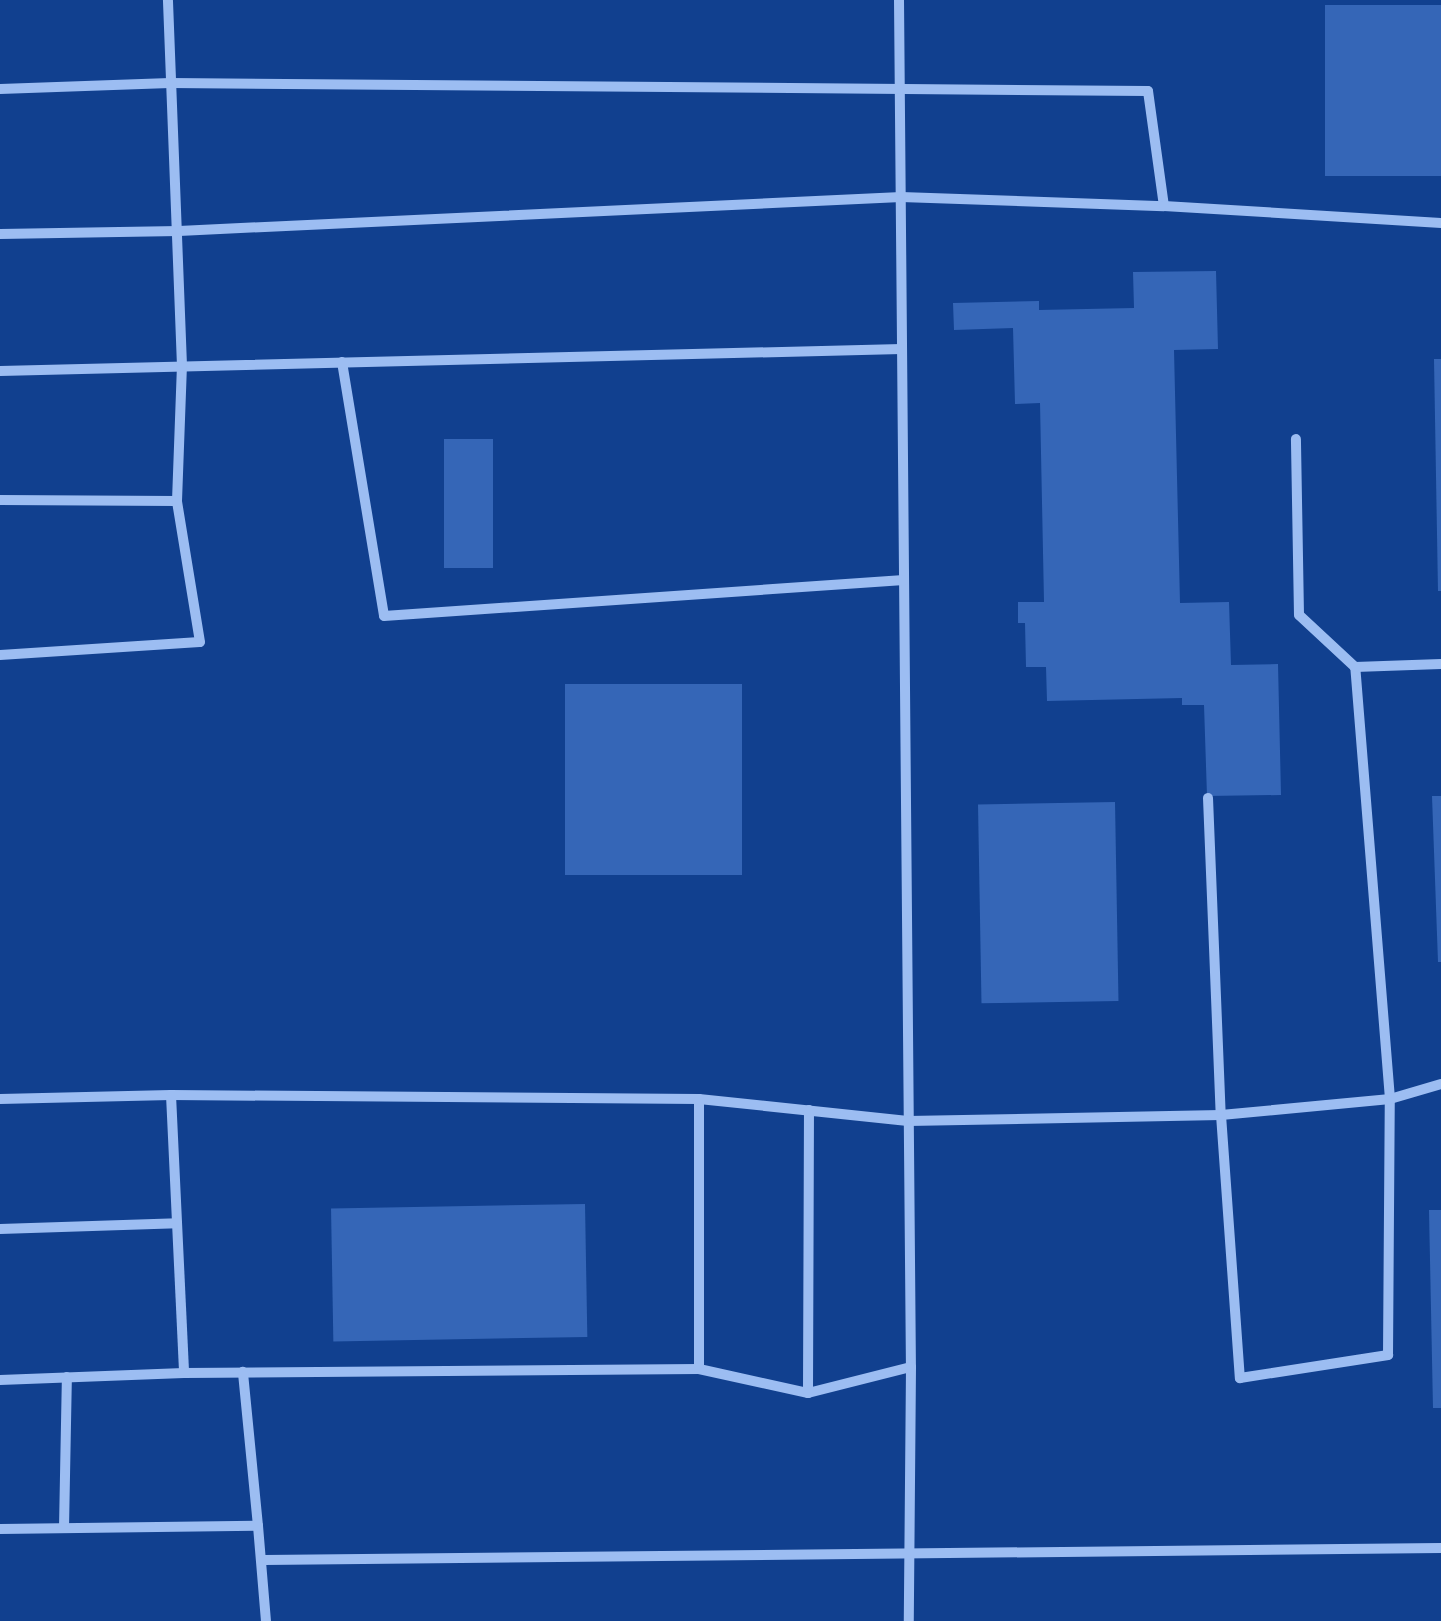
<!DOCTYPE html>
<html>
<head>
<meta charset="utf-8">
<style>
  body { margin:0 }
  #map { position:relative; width:1441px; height:1621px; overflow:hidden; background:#11408f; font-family:Inter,sans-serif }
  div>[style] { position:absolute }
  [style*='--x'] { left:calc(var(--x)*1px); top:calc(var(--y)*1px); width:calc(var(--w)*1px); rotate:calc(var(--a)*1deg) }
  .building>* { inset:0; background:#3566b7; transform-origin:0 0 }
  .minor>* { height:10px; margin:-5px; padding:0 5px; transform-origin:5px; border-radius:5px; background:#9cbdf2 }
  span { translate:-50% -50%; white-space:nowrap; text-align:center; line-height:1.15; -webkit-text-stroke:4.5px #11408f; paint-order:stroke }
</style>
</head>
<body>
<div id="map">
  <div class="building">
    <i style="left:1441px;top:5px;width:171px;height:116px;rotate:90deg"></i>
    <i style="clip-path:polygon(1216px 271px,1218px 349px,1174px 350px,1180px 603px,1229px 602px,1231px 665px,1278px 664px,1281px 795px,1207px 796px,1204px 705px,1182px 705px,1182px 698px,1047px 701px,1046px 667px,1026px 667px,1025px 623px,1018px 623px,1018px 602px,1044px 602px,1040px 403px,1015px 404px,1013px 328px,954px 330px,953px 303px,1039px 301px,1039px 310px,1134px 308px,1133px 272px)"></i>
    <i style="clip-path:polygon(1434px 359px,1441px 359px,1441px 591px,1438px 591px)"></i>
    <i style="left:444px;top:439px;width:49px;height:129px"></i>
    <i style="left:742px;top:684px;width:191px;height:177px;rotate:90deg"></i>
    <i style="clip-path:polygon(1432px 796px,1441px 796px,1441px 962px,1438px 962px)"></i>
    <i style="left:1115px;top:802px;width:199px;height:137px;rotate:89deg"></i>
    <i style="left:585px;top:1204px;width:133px;height:254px;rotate:89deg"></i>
    <i style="clip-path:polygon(1429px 1210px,1441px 1210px,1441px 1408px,1433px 1408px)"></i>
  </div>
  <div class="minor">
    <i style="--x:899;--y:0;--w:1367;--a:89.5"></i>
    <i style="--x:911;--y:1367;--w:254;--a:90.5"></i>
    <i style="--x:0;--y:89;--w:170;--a:-2"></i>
    <i style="--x:170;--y:83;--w:978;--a:0.47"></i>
    <i style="--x:1148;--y:91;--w:116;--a:82.1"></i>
    <i style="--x:0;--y:234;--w:179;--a:-1"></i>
    <i style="--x:179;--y:231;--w:723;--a:-2.7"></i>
    <i style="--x:901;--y:197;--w:263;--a:2"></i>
    <i style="--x:1164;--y:206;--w:278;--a:3.5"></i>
    <i style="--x:342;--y:362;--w:257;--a:80.6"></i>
    <i style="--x:384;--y:616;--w:521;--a:-3.96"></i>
    <i style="--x:0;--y:371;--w:902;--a:-1.4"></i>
    <i style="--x:0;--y:500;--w:177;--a:0.3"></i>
    <i style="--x:0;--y:655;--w:200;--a:-3.7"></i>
    <i style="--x:200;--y:642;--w:143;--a:-99.3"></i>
    <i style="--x:177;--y:501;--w:135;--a:-87.9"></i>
    <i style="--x:182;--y:366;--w:366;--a:-92.2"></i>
    <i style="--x:1355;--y:667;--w:86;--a:-2"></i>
    <i style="--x:1208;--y:798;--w:317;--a:87.7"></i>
    <i style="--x:1221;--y:1115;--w:264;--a:85.9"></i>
    <i style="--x:1240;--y:1378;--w:150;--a:-8.8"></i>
    <i style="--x:1388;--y:1355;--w:256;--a:-89.6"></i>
    <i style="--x:1390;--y:1099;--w:433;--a:-94.6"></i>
    <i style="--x:1355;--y:667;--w:76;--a:-137.1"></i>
    <i style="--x:1299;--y:615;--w:176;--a:-91"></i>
    <i style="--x:171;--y:1095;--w:278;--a:87.3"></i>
    <i style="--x:0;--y:1099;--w:171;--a:-1.3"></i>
    <i style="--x:171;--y:1095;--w:528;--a:0.43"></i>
    <i style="--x:699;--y:1099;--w:210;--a:6"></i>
    <i style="--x:908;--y:1121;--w:313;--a:-1.1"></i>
    <i style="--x:1221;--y:1115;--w:170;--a:-5.4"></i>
    <i style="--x:1390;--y:1099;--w:53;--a:-16.4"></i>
    <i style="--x:0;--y:1229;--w:177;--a:-1.9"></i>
    <i style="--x:699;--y:1369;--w:270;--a:-90"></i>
    <i style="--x:0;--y:1380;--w:184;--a:-2.2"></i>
    <i style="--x:184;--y:1373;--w:515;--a:-0.45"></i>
    <i style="--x:699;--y:1369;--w:112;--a:12.4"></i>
    <i style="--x:808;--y:1393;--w:106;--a:-14.2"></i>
    <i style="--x:808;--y:1393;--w:283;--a:-89.8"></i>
    <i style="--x:258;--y:1526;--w:95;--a:85.2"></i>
    <i style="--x:64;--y:1528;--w:151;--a:-88.9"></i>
    <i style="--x:0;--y:1529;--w:258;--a:-0.7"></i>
    <i style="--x:258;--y:1526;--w:155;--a:-95.6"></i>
    <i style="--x:264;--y:1560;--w:1177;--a:-0.58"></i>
  </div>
</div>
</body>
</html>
